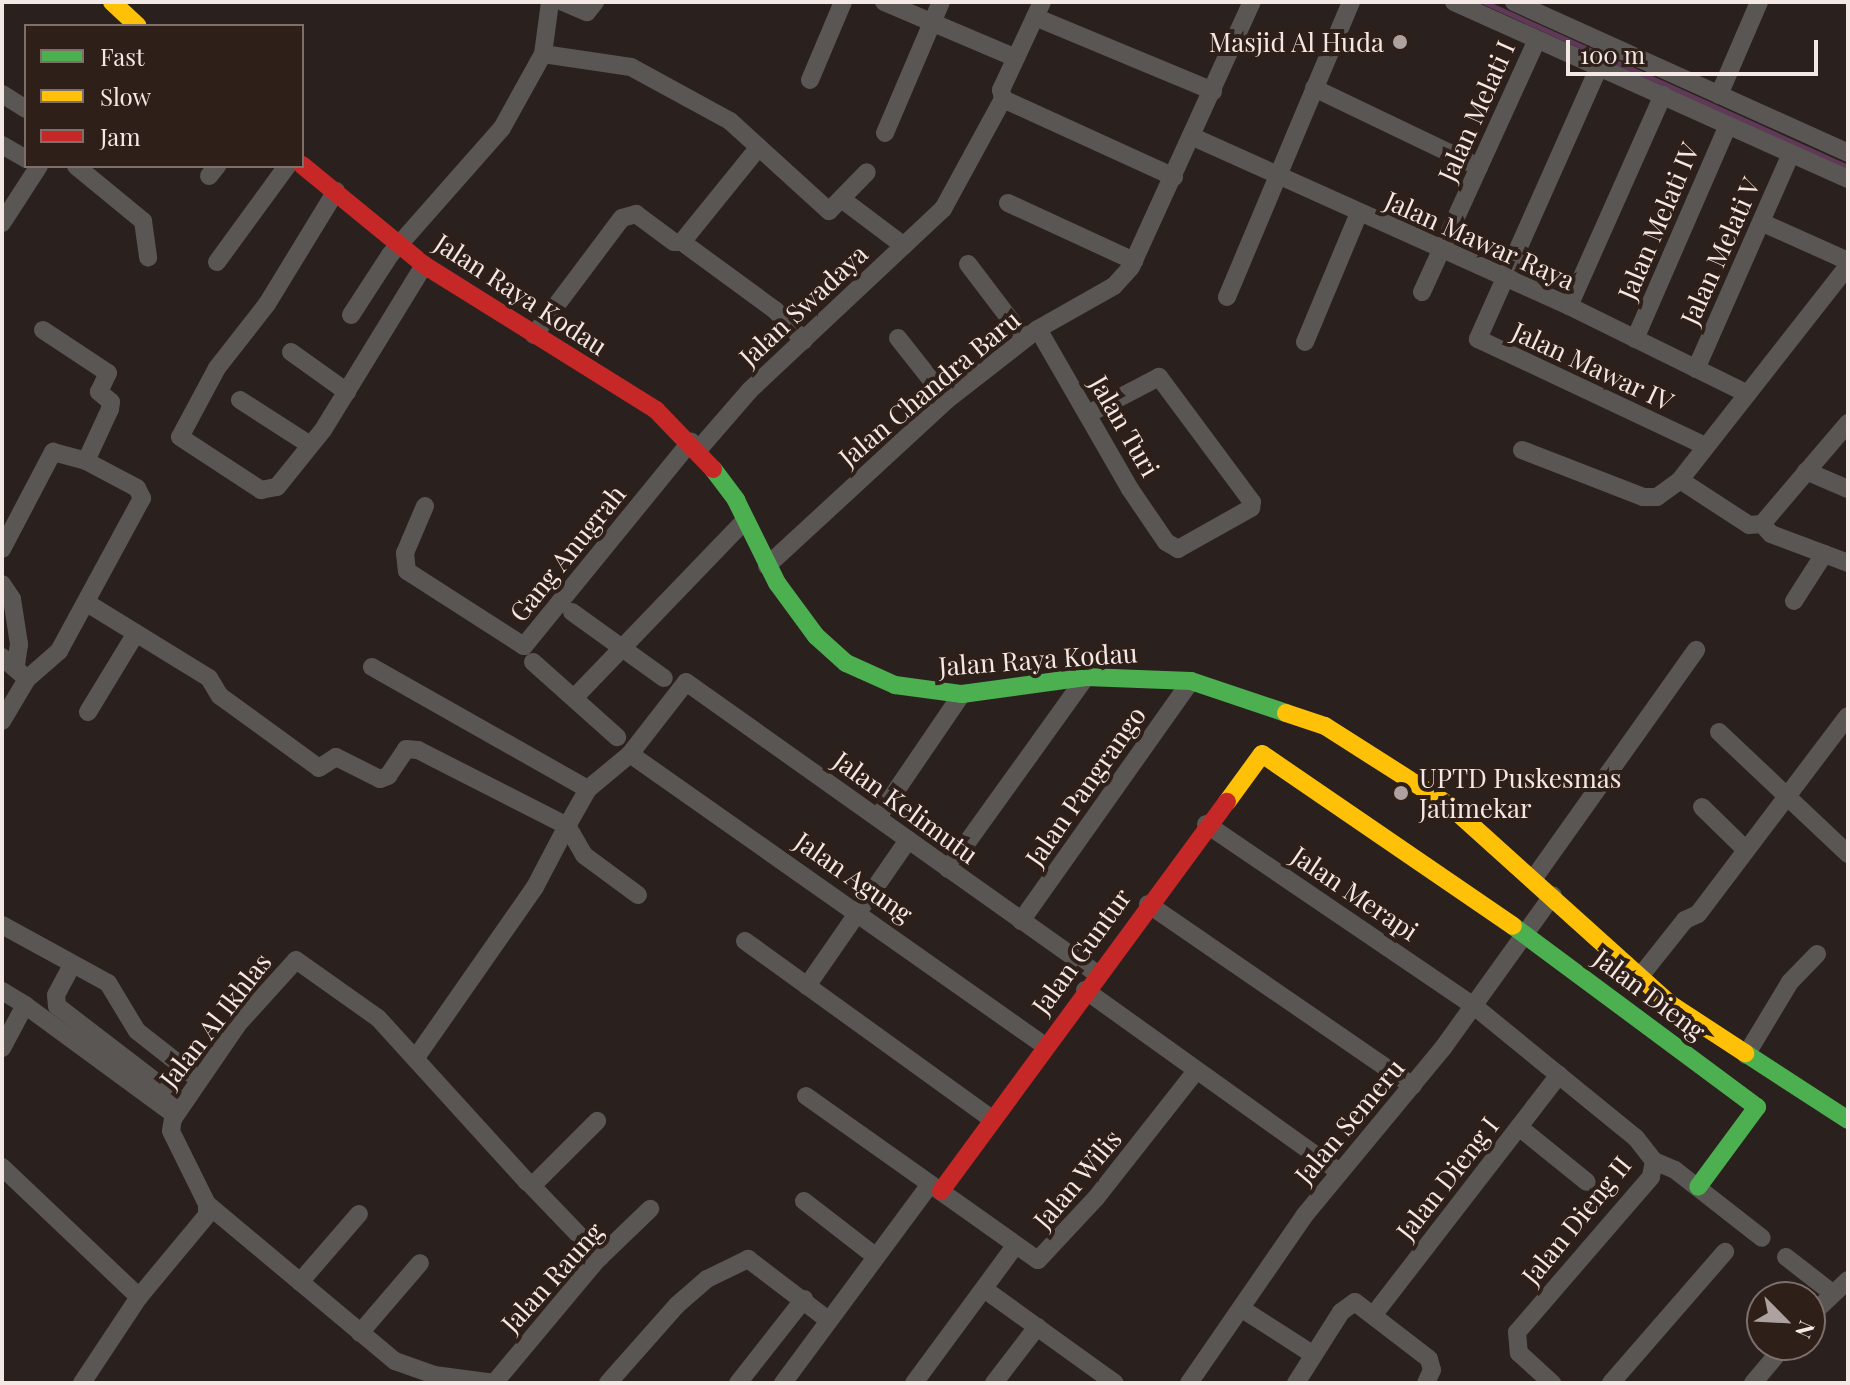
<!DOCTYPE html>
<html>
<head>
<meta charset="utf-8">
<style>
  body { margin:0 }
  #map { position:relative; width:1850px; height:1385px; overflow:hidden; background:#2a211e; font-family:"Playfair Display",serif }
  div>[style] { position:absolute }
  [style*='--x'] { left:calc(var(--x)*1px); top:calc(var(--y)*1px); width:calc(var(--w)*1px); rotate:calc(var(--a)*1deg) }
  .stream>* { height:5px; margin:-2.5px; padding:0 2.5px; transform-origin:2.5px; border-radius:2.5px; background:#5f3957 }
  .street>* { height:18px; margin:-9px; padding:0 9px; transform-origin:9px; border-radius:9px; background:#595654 }
  .fast>* { height:18px; margin:-9px; padding:0 9px; transform-origin:9px; border-radius:9px; background:#4caf50 }
  .slow>* { height:18px; margin:-9px; padding:0 9px; transform-origin:9px; border-radius:9px; background:#ffc107 }
  .jam>* { height:18px; margin:-9px; padding:0 9px; transform-origin:9px; border-radius:9px; background:#c62828 }
  .dots>* { width:22px; height:22px; translate:-50% -50%; box-sizing:border-box; border:4px solid #2f1f19; border-radius:50% }
  span { translate:-50% -50%; white-space:nowrap; text-align:center; line-height:1.15; -webkit-text-stroke:8px #2f1f19; paint-order:stroke }
  .poi-label { font-size:26px; color:#f4e8e4 }
  .right { translate:-100% -50%; text-align:right }
  .left { translate:0 -50%; text-align:left }
  .street-label { font-size:26px; color:#f4e8e4 }
  .frame { position:absolute; inset:0; border:4px solid #f4e8e4; pointer-events:none }
  .legend { position:absolute; left:24px; top:24px; width:280px; height:144px; box-sizing:border-box; background:#2f1f19; border:2px solid #7e6f6a; margin:0; padding:10px 14px; list-style:none; font-size:24px; color:#f4e8e4 }
  .legend li { display:flex; align-items:center; gap:16px; height:40px }
  .legend b { width:40px; border:2px solid #7e6f6a }
  .north { position:absolute; left:1746px; top:1281px; width:80px; height:80px; box-sizing:border-box; background:#2f1f19; border:2px solid #7e6f6a; border-radius:50%; rotate:114deg; font-size:22px; font-weight:700; line-height:32px; text-align:center; color:#f4e8e4 }
  .north::after { content:''; display:block; margin:auto; width:28px; height:36px; background:#ada29f; clip-path:polygon(50% 0,100% 100%,50% 72%,0 100%) }
  .scale { position:absolute; left:1566px; top:40px; width:252px; height:36px; box-sizing:border-box; border:4px solid #f4e8e4; border-top:0; padding-left:10px; font-size:24px; line-height:28px; white-space:nowrap; color:#f4e8e4; -webkit-text-stroke:6px #2f1f19; paint-order:stroke }
</style>
</head>
<body>
<div id="map">
  <div class="stream">
    <i style="--x:1484;--y:2;--w:400;--a:24.4"></i>
  </div>
  <div class="street">
    <i style="--x:563;--y:2;--w:26;--a:23"></i>
    <i style="--x:587;--y:12;--w:13;--a:-51"></i>
    <i style="--x:884;--y:2;--w:143;--a:23"></i>
    <i style="--x:1042;--y:2;--w:97;--a:115"></i>
    <i style="--x:1001;--y:90;--w:9;--a:77"></i>
    <i style="--x:1003;--y:99;--w:188;--a:24.5"></i>
    <i style="--x:1454;--y:2;--w:432;--a:24.2"></i>
    <i style="--x:1514;--y:2;--w:367;--a:24.3"></i>
    <i style="--x:1035;--y:17;--w:193;--a:22.6"></i>
    <i style="--x:543;--y:54;--w:89;--a:8.4"></i>
    <i style="--x:631;--y:67;--w:113;--a:28.6"></i>
    <i style="--x:730;--y:121;--w:134;--a:42.3"></i>
    <i style="--x:829;--y:211;--w:54;--a:-45.7"></i>
    <i style="--x:1599;--y:67;--w:298;--a:114"></i>
    <i style="--x:1478;--y:339;--w:251;--a:25.2"></i>
    <i style="--x:810;--y:80;--w:85;--a:-67.1"></i>
    <i style="--x:1314;--y:88;--w:183;--a:25.6"></i>
    <i style="--x:2;--y:94;--w:28;--a:32"></i>
    <i style="--x:1719;--y:95;--w:101;--a:-66.7"></i>
    <i style="--x:885;--y:133;--w:142;--a:-66.9"></i>
    <i style="--x:1191;--y:136;--w:414;--a:24.2"></i>
    <i style="--x:1569;--y:306;--w:199;--a:26.2"></i>
    <i style="--x:2;--y:145;--w:28;--a:30"></i>
    <i style="--x:76;--y:166;--w:87;--a:39.4"></i>
    <i style="--x:143;--y:221;--w:37;--a:82"></i>
    <i style="--x:209;--y:176;--w:13;--a:-51"></i>
    <i style="--x:336;--y:191;--w:132;--a:121.4"></i>
    <i style="--x:267;--y:304;--w:81;--a:128"></i>
    <i style="--x:217;--y:368;--w:78;--a:118.2"></i>
    <i style="--x:180;--y:437;--w:97;--a:33.2"></i>
    <i style="--x:261;--y:490;--w:16;--a:-11"></i>
    <i style="--x:277;--y:487;--w:73;--a:-51.1"></i>
    <i style="--x:323;--y:430;--w:193;--a:-58.5"></i>
    <i style="--x:843;--y:200;--w:76;--a:37"></i>
    <i style="--x:1008;--y:203;--w:139;--a:24.7"></i>
    <i style="--x:2;--y:223;--w:68;--a:-57"></i>
    <i style="--x:1763;--y:223;--w:93;--a:24.1"></i>
    <i style="--x:682;--y:242;--w:115;--a:36.2"></i>
    <i style="--x:775;--y:310;--w:42;--a:46.9"></i>
    <i style="--x:217;--y:262;--w:119;--a:-53.9"></i>
    <i style="--x:968;--y:264;--w:94;--a:52.8"></i>
    <i style="--x:1422;--y:292;--w:277;--a:-65.5"></i>
    <i style="--x:1227;--y:297;--w:320;--a:-67.2"></i>
    <i style="--x:1569;--y:306;--w:231;--a:-66"></i>
    <i style="--x:351;--y:315;--w:72;--a:-57"></i>
    <i style="--x:390;--y:255;--w:169;--a:-48.6"></i>
    <i style="--x:502;--y:128;--w:85;--a:-61"></i>
    <i style="--x:543;--y:54;--w:52;--a:-82.3"></i>
    <i style="--x:1038;--y:329;--w:185;--a:60.1"></i>
    <i style="--x:1130;--y:489;--w:64;--a:55.8"></i>
    <i style="--x:1166;--y:542;--w:14;--a:30"></i>
    <i style="--x:1178;--y:549;--w:84;--a:-29.3"></i>
    <i style="--x:1251;--y:508;--w:6;--a:-81"></i>
    <i style="--x:1252;--y:502;--w:156;--a:-126.6"></i>
    <i style="--x:1159;--y:377;--w:80;--a:152.5"></i>
    <i style="--x:534;--y:335;--w:146;--a:-53.1"></i>
    <i style="--x:622;--y:218;--w:15;--a:-16"></i>
    <i style="--x:636;--y:214;--w:47;--a:36.4"></i>
    <i style="--x:674;--y:242;--w:8;--a:0"></i>
    <i style="--x:682;--y:242;--w:122;--a:-51"></i>
    <i style="--x:898;--y:338;--w:79;--a:51.7"></i>
    <i style="--x:1635;--y:339;--w:233;--a:-66.5"></i>
    <i style="--x:1305;--y:342;--w:138;--a:-67.3"></i>
    <i style="--x:291;--y:352;--w:69;--a:35.5"></i>
    <i style="--x:1696;--y:369;--w:235;--a:-66.2"></i>
    <i style="--x:240;--y:400;--w:83;--a:32.7"></i>
    <i style="--x:698;--y:450;--w:79;--a:-49.1"></i>
    <i style="--x:750;--y:390;--w:265;--a:-43.2"></i>
    <i style="--x:943;--y:209;--w:125;--a:-61.4"></i>
    <i style="--x:1522;--y:450;--w:130;--a:21.2"></i>
    <i style="--x:1643;--y:497;--w:14;--a:0"></i>
    <i style="--x:1657;--y:497;--w:29;--a:-36"></i>
    <i style="--x:1680;--y:480;--w:272;--a:-51.9"></i>
    <i style="--x:1806;--y:471;--w:46;--a:23.2"></i>
    <i style="--x:1680;--y:480;--w:82;--a:33.1"></i>
    <i style="--x:1749;--y:525;--w:13;--a:-4"></i>
    <i style="--x:425;--y:506;--w:51;--a:113.1"></i>
    <i style="--x:405;--y:553;--w:18;--a:84"></i>
    <i style="--x:407;--y:571;--w:139;--a:32.7"></i>
    <i style="--x:524;--y:646;--w:264;--a:-50.8"></i>
    <i style="--x:1762;--y:524;--w:133;--a:-49.6"></i>
    <i style="--x:1762;--y:524;--w:13;--a:48"></i>
    <i style="--x:1771;--y:534;--w:82;--a:20.6"></i>
    <i style="--x:2;--y:549;--w:110;--a:-62.3"></i>
    <i style="--x:53;--y:452;--w:34;--a:15"></i>
    <i style="--x:767;--y:566;--w:245;--a:-42.7"></i>
    <i style="--x:947;--y:400;--w:115;--a:-38"></i>
    <i style="--x:1038;--y:329;--w:87;--a:-29.5"></i>
    <i style="--x:1114;--y:286;--w:25;--a:-48"></i>
    <i style="--x:1131;--y:267;--w:291;--a:-65.5"></i>
    <i style="--x:2;--y:584;--w:18;--a:56"></i>
    <i style="--x:12;--y:599;--w:46;--a:81.2"></i>
    <i style="--x:19;--y:644;--w:22;--a:98"></i>
    <i style="--x:1794;--y:601;--w:56;--a:-57.4"></i>
    <i style="--x:87;--y:603;--w:143;--a:31.6"></i>
    <i style="--x:209;--y:678;--w:21;--a:59"></i>
    <i style="--x:220;--y:696;--w:122;--a:36"></i>
    <i style="--x:319;--y:768;--w:20;--a:-33"></i>
    <i style="--x:336;--y:757;--w:49;--a:26.6"></i>
    <i style="--x:380;--y:779;--w:9;--a:-21"></i>
    <i style="--x:388;--y:776;--w:32;--a:-56"></i>
    <i style="--x:406;--y:749;--w:12;--a:5"></i>
    <i style="--x:418;--y:750;--w:167;--a:27"></i>
    <i style="--x:567;--y:826;--w:69;--a:117.7"></i>
    <i style="--x:535;--y:887;--w:206;--a:124.9"></i>
    <i style="--x:572;--y:612;--w:113;--a:35.7"></i>
    <i style="--x:2;--y:657;--w:33;--a:41"></i>
    <i style="--x:27;--y:679;--w:49;--a:120.8"></i>
    <i style="--x:533;--y:662;--w:113;--a:41.8"></i>
    <i style="--x:372;--y:667;--w:248;--a:29.5"></i>
    <i style="--x:27;--y:679;--w:43;--a:-41.2"></i>
    <i style="--x:59;--y:651;--w:174;--a:-61.5"></i>
    <i style="--x:142;--y:498;--w:11;--a:-117"></i>
    <i style="--x:137;--y:488;--w:58;--a:-152.1"></i>
    <i style="--x:86;--y:461;--w:57;--a:-65.2"></i>
    <i style="--x:110;--y:409;--w:7;--a:-82"></i>
    <i style="--x:111;--y:402;--w:16;--a:-140"></i>
    <i style="--x:99;--y:392;--w:21;--a:-65"></i>
    <i style="--x:108;--y:373;--w:78;--a:-146.5"></i>
    <i style="--x:574;--y:698;--w:247;--a:-46.1"></i>
    <i style="--x:88;--y:712;--w:92;--a:-58.7"></i>
    <i style="--x:1719;--y:732;--w:178;--a:43.4"></i>
    <i style="--x:630;--y:754;--w:507;--a:35.13"></i>
    <i style="--x:1702;--y:807;--w:59;--a:44.3"></i>
    <i style="--x:878;--y:817;--w:149;--a:-55.7"></i>
    <i style="--x:1206;--y:824;--w:324;--a:34.2"></i>
    <i style="--x:1474;--y:1006;--w:209;--a:39.2"></i>
    <i style="--x:1636;--y:1138;--w:29;--a:52"></i>
    <i style="--x:1654;--y:1161;--w:16;--a:101"></i>
    <i style="--x:1651;--y:1177;--w:205;--a:130.8"></i>
    <i style="--x:1517;--y:1332;--w:21;--a:85"></i>
    <i style="--x:1519;--y:1353;--w:45;--a:42.3"></i>
    <i style="--x:948;--y:869;--w:236;--a:-54.3"></i>
    <i style="--x:1534;--y:878;--w:280;--a:-54.6"></i>
    <i style="--x:638;--y:895;--w:67;--a:-143.5"></i>
    <i style="--x:584;--y:855;--w:34;--a:-120"></i>
    <i style="--x:567;--y:826;--w:43;--a:-60.4"></i>
    <i style="--x:588;--y:789;--w:55;--a:-39.8"></i>
    <i style="--x:630;--y:754;--w:91;--a:-52.1"></i>
    <i style="--x:686;--y:682;--w:503;--a:35.37"></i>
    <i style="--x:1148;--y:904;--w:321;--a:34.5"></i>
    <i style="--x:1021;--y:921;--w:294;--a:-54.7"></i>
    <i style="--x:2;--y:925;--w:121;--a:28.7"></i>
    <i style="--x:108;--y:983;--w:56;--a:58.9"></i>
    <i style="--x:137;--y:1031;--w:76;--a:38.1"></i>
    <i style="--x:745;--y:941;--w:304;--a:35.8"></i>
    <i style="--x:72;--y:965;--w:34;--a:118"></i>
    <i style="--x:56;--y:995;--w:11;--a:85"></i>
    <i style="--x:57;--y:1006;--w:158;--a:37.5"></i>
    <i style="--x:1638;--y:979;--w:75;--a:-51.5"></i>
    <i style="--x:1685;--y:920;--w:14;--a:-25"></i>
    <i style="--x:1698;--y:914;--w:248;--a:-52.9"></i>
    <i style="--x:807;--y:986;--w:178;--a:-55.3"></i>
    <i style="--x:1085;--y:990;--w:311;--a:35.6"></i>
    <i style="--x:2;--y:991;--w:27;--a:31"></i>
    <i style="--x:25;--y:1005;--w:49;--a:118.1"></i>
    <i style="--x:25;--y:1005;--w:186;--a:36.3"></i>
    <i style="--x:1746;--y:1055;--w:85;--a:-58.9"></i>
    <i style="--x:1790;--y:982;--w:39;--a:-46"></i>
    <i style="--x:806;--y:1096;--w:284;--a:35.3"></i>
    <i style="--x:1038;--y:1260;--w:85;--a:-46.9"></i>
    <i style="--x:1096;--y:1198;--w:162;--a:-51.8"></i>
    <i style="--x:1519;--y:1127;--w:87;--a:39"></i>
    <i style="--x:1654;--y:1161;--w:23;--a:23"></i>
    <i style="--x:1675;--y:1170;--w:110;--a:38"></i>
    <i style="--x:2;--y:1167;--w:189;--a:43.5"></i>
    <i style="--x:529;--y:1183;--w:103;--a:46.2"></i>
    <i style="--x:804;--y:1201;--w:90;--a:37.8"></i>
    <i style="--x:207;--y:1204;--w:245;--a:39.9"></i>
    <i style="--x:395;--y:1361;--w:41;--a:19.7"></i>
    <i style="--x:434;--y:1375;--w:63;--a:7.4"></i>
    <i style="--x:1786;--y:1257;--w:57;--a:37.9"></i>
    <i style="--x:300;--y:1282;--w:90;--a:-49.1"></i>
    <i style="--x:984;--y:1289;--w:161;--a:35.7"></i>
    <i style="--x:1242;--y:1309;--w:85;--a:32.6"></i>
    <i style="--x:1375;--y:1313;--w:301;--a:-52.3"></i>
    <i style="--x:1810;--y:1316;--w:52;--a:-43.5"></i>
    <i style="--x:360;--y:1333;--w:92;--a:-49.4"></i>
    <i style="--x:495;--y:1382;--w:159;--a:-50.1"></i>
    <i style="--x:597;--y:1260;--w:74;--a:-43.9"></i>
    <i style="--x:82;--y:1383;--w:103;--a:-56.5"></i>
    <i style="--x:139;--y:1297;--w:107;--a:-50.3"></i>
    <i style="--x:207;--y:1215;--w:11;--a:-90"></i>
    <i style="--x:207;--y:1204;--w:81;--a:-116.3"></i>
    <i style="--x:171;--y:1131;--w:12;--a:-81"></i>
    <i style="--x:173;--y:1119;--w:115;--a:-55.6"></i>
    <i style="--x:238;--y:1024;--w:86;--a:-47.8"></i>
    <i style="--x:296;--y:960;--w:100;--a:35.3"></i>
    <i style="--x:378;--y:1018;--w:222;--a:47.7"></i>
    <i style="--x:527;--y:1182;--w:8;--a:7"></i>
    <i style="--x:535;--y:1183;--w:88;--a:-45"></i>
    <i style="--x:608;--y:1383;--w:104;--a:-48.5"></i>
    <i style="--x:677;--y:1305;--w:40;--a:-41"></i>
    <i style="--x:707;--y:1279;--w:46;--a:-26"></i>
    <i style="--x:748;--y:1259;--w:101;--a:37.3"></i>
    <i style="--x:738;--y:1383;--w:107;--a:-51.8"></i>
    <i style="--x:783;--y:1383;--w:244;--a:-53.5"></i>
    <i style="--x:914;--y:1383;--w:170;--a:-53.6"></i>
    <i style="--x:994;--y:1383;--w:71;--a:-52.5"></i>
    <i style="--x:1189;--y:1383;--w:203;--a:-55.4"></i>
    <i style="--x:1304;--y:1216;--w:218;--a:-50.4"></i>
    <i style="--x:1443;--y:1048;--w:188;--a:-54.3"></i>
    <i style="--x:1296;--y:1383;--w:84;--a:-57.6"></i>
    <i style="--x:1341;--y:1312;--w:17;--a:-36"></i>
    <i style="--x:1355;--y:1302;--w:93;--a:37.6"></i>
    <i style="--x:1429;--y:1359;--w:11;--a:75"></i>
    <i style="--x:1432;--y:1370;--w:14;--a:115"></i>
    <i style="--x:1611;--y:1383;--w:174;--a:-49"></i>
    <i style="--x:1753;--y:1383;--w:50;--a:-49.9"></i>
  </div>
  <div class="fast">
    <i style="--x:713;--y:469;--w:39;--a:53"></i>
    <i style="--x:736;--y:500;--w:93;--a:63.7"></i>
    <i style="--x:777;--y:583;--w:66;--a:53.7"></i>
    <i style="--x:816;--y:636;--w:40;--a:42"></i>
    <i style="--x:846;--y:663;--w:54;--a:24.2"></i>
    <i style="--x:895;--y:685;--w:68;--a:7.7"></i>
    <i style="--x:962;--y:694;--w:125;--a:-7.8"></i>
    <i style="--x:1086;--y:677;--w:105;--a:2.2"></i>
    <i style="--x:1191;--y:681;--w:100;--a:18.6"></i>
    <i style="--x:1513;--y:926;--w:304;--a:36.6"></i>
    <i style="--x:1757;--y:1107;--w:99;--a:126.4"></i>
    <i style="--x:1745;--y:1053;--w:123;--a:33"></i>
  </div>
  <div class="slow">
    <i style="--x:112;--y:2;--w:35;--a:43"></i>
    <i style="--x:1286;--y:713;--w:41;--a:18.4"></i>
    <i style="--x:1325;--y:726;--w:147;--a:32.5"></i>
    <i style="--x:1449;--y:805;--w:297;--a:42"></i>
    <i style="--x:1670;--y:1004;--w:90;--a:33.2"></i>
    <i style="--x:1227;--y:802;--w:59;--a:-53.9"></i>
    <i style="--x:1262;--y:754;--w:304;--a:34.4"></i>
  </div>
  <div class="jam">
    <i style="--x:302;--y:165;--w:158;--a:39.3"></i>
    <i style="--x:424;--y:265;--w:274;--a:32"></i>
    <i style="--x:656;--y:410;--w:82;--a:46"></i>
    <i style="--x:941;--y:1191;--w:483;--a:-53.7"></i>
  </div>
  <div class="dots">
    <i style="left:1400px;top:42px;background:#ada29f"></i>
    <i style="left:1401px;top:793px;background:#ada29f"></i>
  </div>
  <div class="poi-label">
    <span class="right" style="left:1384px;top:42px">Masjid Al Huda</span>
    <span class="left" style="left:1419px;top:793px">UPTD Puskesmas<br>Jatimekar</span>
  </div>
  <div class="street-label">
    <span style="left:1476px;top:111px;rotate:-66deg">Jalan Melati I</span>
    <span style="left:1658px;top:221px;rotate:-67deg">Jalan Melati IV</span>
    <span style="left:1480px;top:240px;rotate:24deg">Jalan Mawar Raya</span>
    <span style="left:1720px;top:251px;rotate:-66deg">Jalan Melati V</span>
    <span style="left:521px;top:294px;rotate:33deg">Jalan Raya Kodau</span>
    <span style="left:803px;top:305px;rotate:-43deg">Jalan Swadaya</span>
    <span style="left:1593px;top:366px;rotate:25deg">Jalan Mawar IV</span>
    <span style="left:929px;top:388px;rotate:-40deg">Jalan Chandra Baru</span>
    <span style="left:1125px;top:426px;rotate:60deg">Jalan Turi</span>
    <span style="left:567px;top:553px;rotate:-51deg">Gang Anugrah</span>
    <span style="left:1038px;top:659px;rotate:-4deg">Jalan Raya Kodau</span>
    <span style="left:1085px;top:786px;rotate:-55deg">Jalan Pangrango</span>
    <span style="left:906px;top:807px;rotate:36deg">Jalan Kelimutu</span>
    <span style="left:854px;top:877px;rotate:35deg">Jalan Agung</span>
    <span style="left:1355px;top:893px;rotate:34deg">Jalan Merapi</span>
    <span style="left:1081px;top:951px;rotate:-54deg">Jalan Guntur</span>
    <span style="left:1650px;top:994px;rotate:37deg">Jalan Dieng</span>
    <span style="left:215px;top:1020px;rotate:-52deg">Jalan Al Ikhlas</span>
    <span style="left:1349px;top:1121px;rotate:-50deg">Jalan Semeru</span>
    <span style="left:1447px;top:1178px;rotate:-52deg">Jalan Dieng I</span>
    <span style="left:1077px;top:1179px;rotate:-50deg">Jalan Wilis</span>
    <span style="left:1576px;top:1220px;rotate:-51deg">Jalan Dieng II</span>
    <span style="left:552px;top:1277px;rotate:-48deg">Jalan Raung</span>
  </div>
  <div class="frame"></div>
  <ul class="legend">
  <li><b style="height:10px;background:#4caf50"></b>Fast</li>
  <li><b style="height:10px;background:#ffc107"></b>Slow</li>
  <li><b style="height:10px;background:#c62828"></b>Jam</li>
  </ul>
  <div class="north">N</div>
  <div class="scale">100 m</div>
</div>
</body>
</html>
